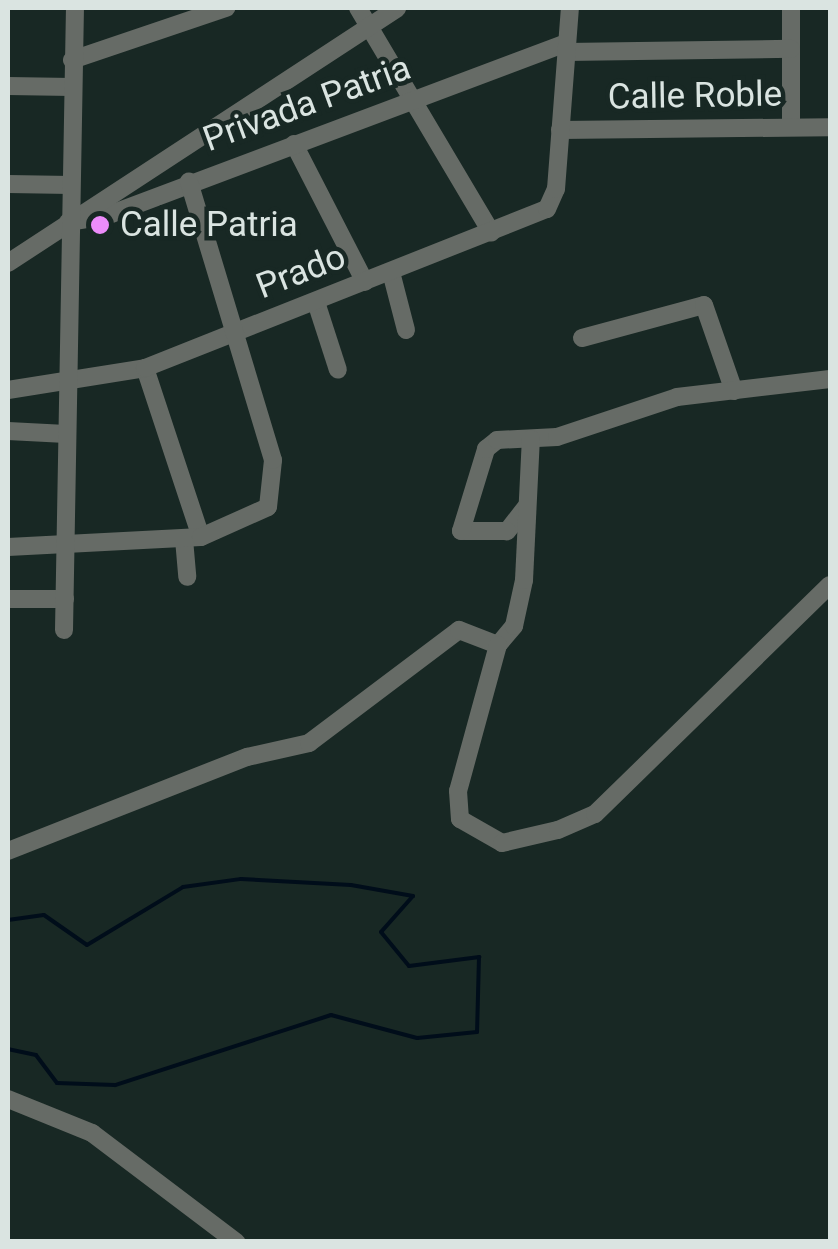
<!DOCTYPE html>
<html>
<head>
<meta charset="utf-8">
<style>
  body { margin:0 }
  #map { position:relative; width:838px; height:1249px; overflow:hidden; background:#182824; font-family:Roboto,sans-serif }
  div>[style] { position:absolute }
  [style*='--x'] { left:calc(var(--x)*1px); top:calc(var(--y)*1px); width:calc(var(--w)*1px); rotate:calc(var(--a)*1deg) }
  .stream>* { height:4px; margin:-2px; padding:0 2px; transform-origin:2px; border-radius:2px; background:#000d1a }
  .minor>* { height:18px; margin:-9px; padding:0 9px; transform-origin:9px; border-radius:9px; background:#666b66 }
  .dots>* { width:28px; height:28px; translate:-50% -50%; box-sizing:border-box; border:5px solid #182824; border-radius:50% }
  span { translate:-50% -50%; white-space:nowrap; text-align:center; line-height:1.15; -webkit-text-stroke:9px #182824; paint-order:stroke }
  .street-label { font-size:35px; color:#dae4e1 }
  .poi-label { font-size:35px; color:#dae4e1 }
  .left { translate:0 -50%; text-align:left }
  .frame { position:absolute; inset:0; border:10px solid #dae4e1; pointer-events:none }
</style>
</head>
<body>
<div id="map">
  <div class="stream">
    <i style="--x:8;--y:920;--w:36;--a:-8"></i>
    <i style="--x:44;--y:915;--w:52;--a:34.9"></i>
    <i style="--x:87;--y:945;--w:112;--a:-31.1"></i>
    <i style="--x:183;--y:887;--w:59;--a:-7.9"></i>
    <i style="--x:241;--y:879;--w:110;--a:3.1"></i>
    <i style="--x:351;--y:885;--w:63;--a:10.1"></i>
    <i style="--x:413;--y:896;--w:48;--a:131.6"></i>
    <i style="--x:381;--y:932;--w:44;--a:50.5"></i>
    <i style="--x:409;--y:966;--w:71;--a:-7.3"></i>
    <i style="--x:479;--y:957;--w:75;--a:91.5"></i>
    <i style="--x:477;--y:1032;--w:60;--a:174.3"></i>
    <i style="--x:417;--y:1038;--w:89;--a:-165"></i>
    <i style="--x:331;--y:1015;--w:227;--a:162"></i>
    <i style="--x:115;--y:1085;--w:58;--a:-178"></i>
    <i style="--x:57;--y:1083;--w:35;--a:-127"></i>
    <i style="--x:36;--y:1055;--w:29;--a:-168"></i>
  </div>
  <div class="minor">
    <i style="--x:358;--y:8;--w:261;--a:59.3"></i>
    <i style="--x:791;--y:8;--w:119;--a:90"></i>
    <i style="--x:566;--y:52;--w:225;--a:-0.8"></i>
    <i style="--x:72;--y:60;--w:163;--a:-18.7"></i>
    <i style="--x:8;--y:86;--w:64;--a:0.9"></i>
    <i style="--x:560;--y:130;--w:270;--a:-0.6"></i>
    <i style="--x:294;--y:144;--w:155;--a:62.8"></i>
    <i style="--x:8;--y:184;--w:63;--a:0.9"></i>
    <i style="--x:68;--y:222;--w:38;--a:-9"></i>
    <i style="--x:106;--y:216;--w:492;--a:-20.6"></i>
    <i style="--x:8;--y:263;--w:465;--a:-33.2"></i>
    <i style="--x:391;--y:272;--w:60;--a:75.5"></i>
    <i style="--x:316;--y:302;--w:71;--a:72.1"></i>
    <i style="--x:582;--y:338;--w:126;--a:-15.1"></i>
    <i style="--x:704;--y:305;--w:91;--a:70.8"></i>
    <i style="--x:145;--y:368;--w:178;--a:71.7"></i>
    <i style="--x:8;--y:390;--w:139;--a:-9.1"></i>
    <i style="--x:145;--y:368;--w:432;--a:-21.6"></i>
    <i style="--x:547;--y:209;--w:22;--a:-66"></i>
    <i style="--x:556;--y:189;--w:182;--a:-85.6"></i>
    <i style="--x:8;--y:431;--w:58;--a:3"></i>
    <i style="--x:526;--y:507;--w:31;--a:128"></i>
    <i style="--x:507;--y:531;--w:46;--a:180"></i>
    <i style="--x:461;--y:531;--w:86;--a:-73"></i>
    <i style="--x:486;--y:449;--w:14;--a:-39"></i>
    <i style="--x:497;--y:440;--w:60;--a:-2.9"></i>
    <i style="--x:557;--y:437;--w:126;--a:-18.4"></i>
    <i style="--x:677;--y:397;--w:154;--a:-6.7"></i>
    <i style="--x:184;--y:539;--w:38;--a:85"></i>
    <i style="--x:8;--y:547;--w:193;--a:-3"></i>
    <i style="--x:201;--y:537;--w:73;--a:-24.1"></i>
    <i style="--x:268;--y:507;--w:47;--a:-83.9"></i>
    <i style="--x:273;--y:460;--w:291;--a:-106.8"></i>
    <i style="--x:8;--y:599;--w:57;--a:0"></i>
    <i style="--x:64;--y:630;--w:622;--a:-88.99"></i>
    <i style="--x:498;--y:645;--w:25;--a:-50"></i>
    <i style="--x:514;--y:626;--w:47;--a:-77.7"></i>
    <i style="--x:524;--y:580;--w:141;--a:-87.2"></i>
    <i style="--x:8;--y:851;--w:257;--a:-21.5"></i>
    <i style="--x:247;--y:757;--w:64;--a:-12.7"></i>
    <i style="--x:309;--y:743;--w:188;--a:-37"></i>
    <i style="--x:459;--y:630;--w:42;--a:21"></i>
    <i style="--x:498;--y:645;--w:151;--a:105.3"></i>
    <i style="--x:458;--y:791;--w:28;--a:86"></i>
    <i style="--x:460;--y:819;--w:48;--a:29.7"></i>
    <i style="--x:502;--y:843;--w:57;--a:-13.1"></i>
    <i style="--x:558;--y:830;--w:40;--a:-23.4"></i>
    <i style="--x:595;--y:814;--w:328;--a:-44.3"></i>
    <i style="--x:8;--y:1099;--w:91;--a:22"></i>
    <i style="--x:92;--y:1133;--w:181;--a:37.1"></i>
  </div>
  <div class="dots">
    <i style="left:100px;top:225px;background:#ec8cfa"></i>
  </div>
  <div class="street-label">
    <span style="left:695px;top:96px;rotate:-1deg">Calle Roble</span>
    <span style="left:307px;top:104px;rotate:-20deg">Privada Patria</span>
    <span style="left:301px;top:272px;rotate:-21deg">Prado</span>
  </div>
  <div class="poi-label">
    <span class="left" style="left:120px;top:225px">Calle Patria</span>
  </div>
  <div class="frame"></div>
</div>
</body>
</html>
